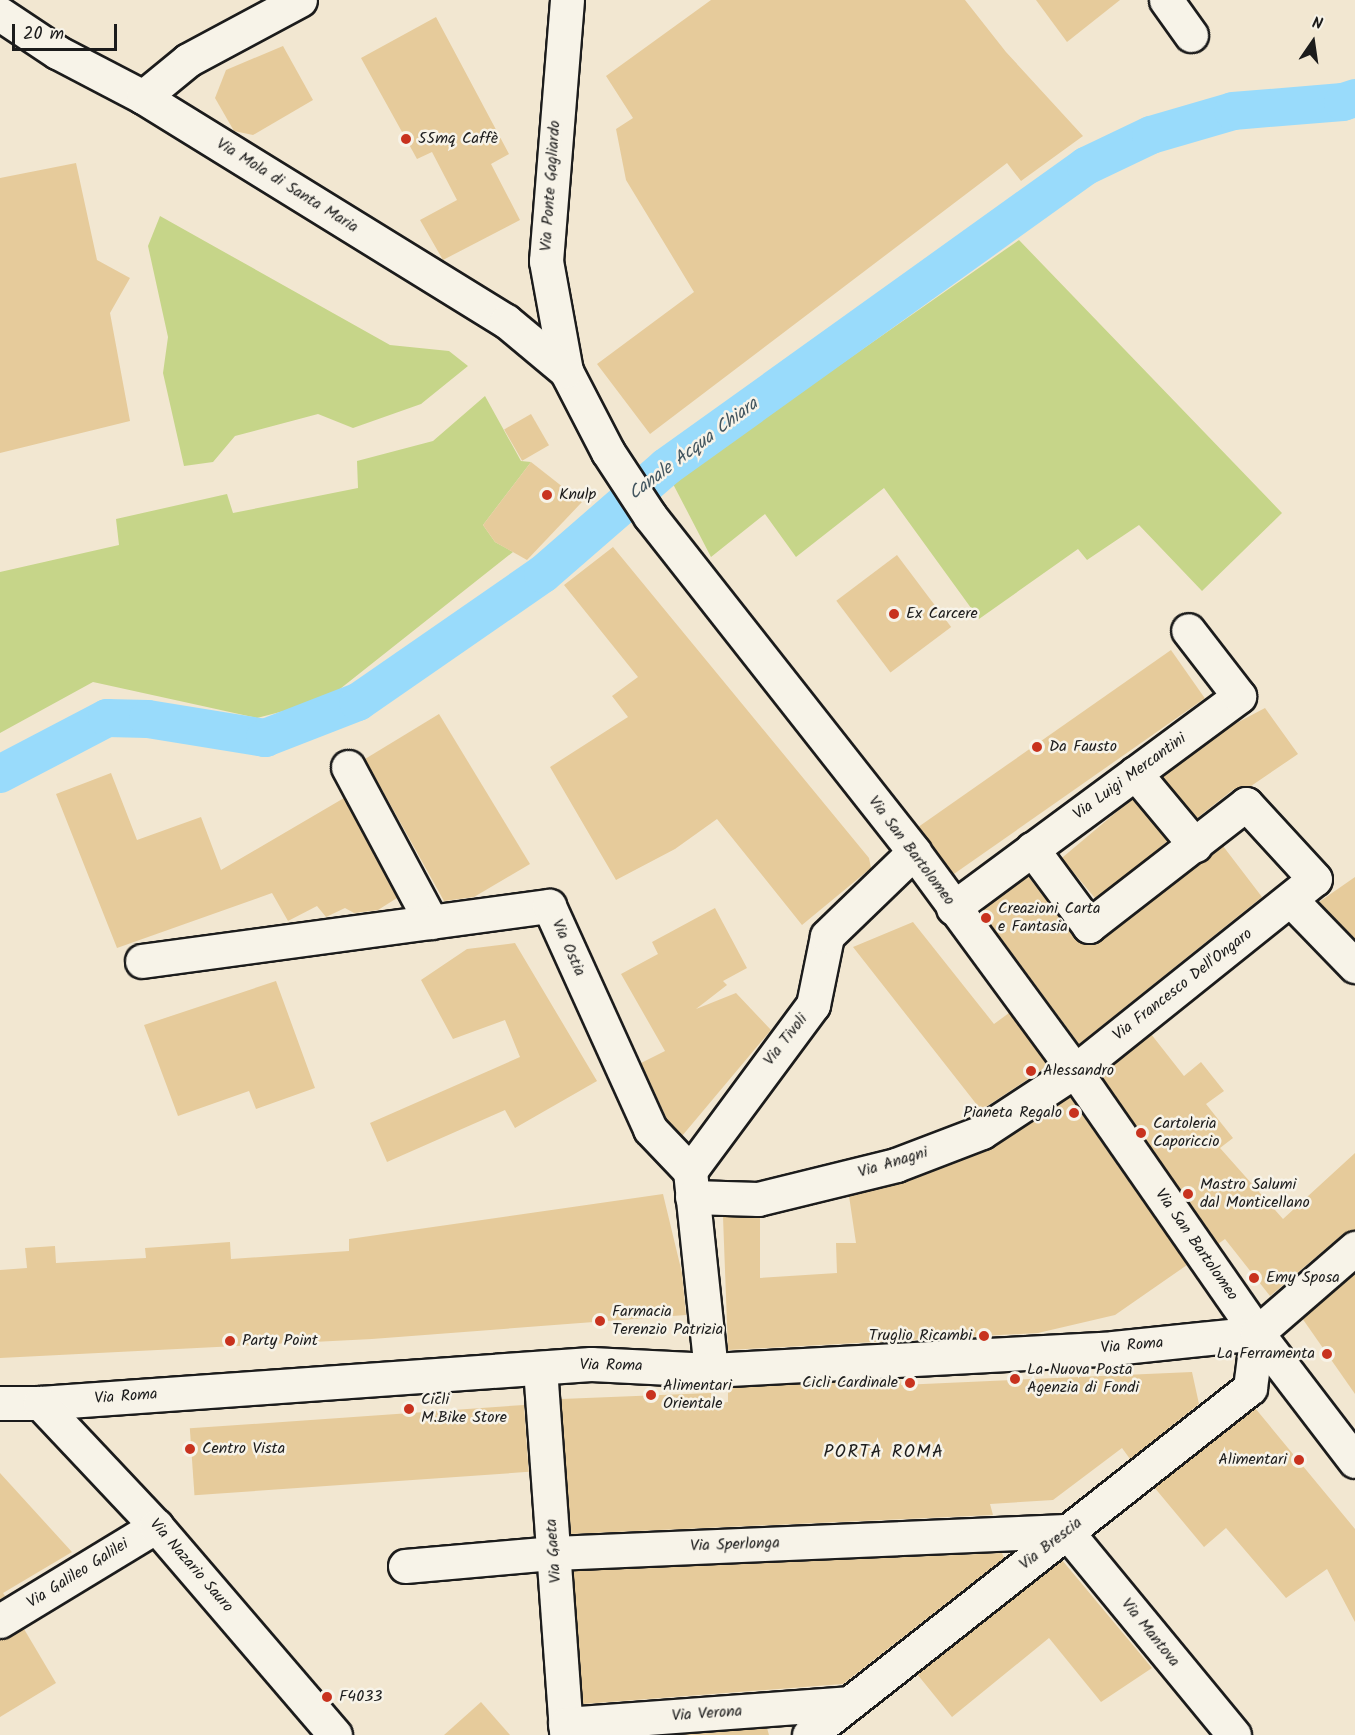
<!DOCTYPE html>
<html>
<head>
<meta charset="utf-8">
<style>
  body { margin:0 }
  #map { position:relative; width:1355px; height:1735px; overflow:hidden; background:#f2e7d1; font-family:Kalam,sans-serif }
  div>[style] { position:absolute }
  [style*='--x'] { left:calc(var(--x)*1px); top:calc(var(--y)*1px); width:calc(var(--w)*1px); rotate:calc(var(--a)*1deg) }
  .green>* { inset:0; background:#c6d589 }
  .canal>* { height:38px; margin:-19px; padding:0 19px; transform-origin:19px; border-radius:19px; background:#99dbfb }
  .building>* { inset:0; background:#e6cb9b; transform-origin:0 0 }
  .roads { filter:drop-shadow(2px 0 #1c1c1c) drop-shadow(-2px 0 #1c1c1c) drop-shadow(0 2px #1c1c1c) drop-shadow(0 -2px #1c1c1c) }
  .minor>* { height:33px; margin:-16.5px; padding:0 16.5px; transform-origin:16.5px; border-radius:16.5px; background:#f7f3e8 }
  .tertiary>* { height:33px; margin:-16.5px; padding:0 16.5px; transform-origin:16.5px; border-radius:16.5px; background:#f7f3e8 }
  .primary>* { height:33px; margin:-16.5px; padding:0 16.5px; transform-origin:16.5px; border-radius:16.5px; background:#f7f3e8 }
  .dots>* { width:16px; height:16px; translate:-50% -50%; box-sizing:border-box; border:3px solid #f7f3e8; border-radius:50% }
  span { translate:-50% -50%; white-space:nowrap; text-align:center; line-height:1.15; -webkit-text-stroke:5px #f7f3e8; paint-order:stroke }
  .poi-label { font-size:16px; color:#1c1c1c }
  .left { translate:0 -50%; text-align:left }
  .right { translate:-100% -50%; text-align:right }
  .street-label { font-size:16px; color:#1c1c1c }
  .water-label { font-size:18px; color:#42555f; font-style:italic }
  .neighbourhood-label { font-size:18px; color:#1c1c1c; letter-spacing:1.5px }
  .north { position:absolute; left:1283px; top:12px; width:60px; height:60px; -webkit-text-stroke:4px #f7f3e8; paint-order:stroke; rotate:13deg; font-size:16px; font-weight:700; line-height:24px; text-align:center; color:#1c1c1c }
  .north::after { content:''; display:block; margin:auto; width:21px; height:27px; background:#1c1c1c; clip-path:polygon(50% 0,100% 100%,50% 72%,0 100%) }
  .scale { position:absolute; left:12px; top:24px; width:105px; height:27px; box-sizing:border-box; border:3px solid #1c1c1c; border-top:0; padding-left:8px; font-size:18px; line-height:21px; white-space:nowrap; color:#1c1c1c; -webkit-text-stroke:4px #f7f3e8; paint-order:stroke }
</style>
</head>
<body>
<div id="map">
  <div class="green">
    <i style="clip-path:polygon(160px 216px,390px 345px,449px 351px,468px 366px,421px 404px,353px 428px,318px 414px,235px 436px,213px 462px,184px 466px,163px 373px,168px 337px,148px 246px)"></i>
    <i style="clip-path:polygon(1019px 240px,1282px 513px,1202px 591px,1139px 525px,1087px 560px,1078px 549px,979px 619px,884px 488px,796px 557px,765px 514px,711px 557px,672px 482px)"></i>
    <i style="clip-path:polygon(485px 396px,521px 461px,531px 462px,483px 525px,495px 542px,513px 552px,326px 700px,257px 718px,93px 682px,0 733px,0 572px,119px 545px,116px 519px,227px 494px,233px 513px,358px 488px,357px 461px,433px 441px)"></i>
  </div>
  <div class="canal">
    <i style="--x:0;--y:774;--w:121;--a:-27.6"></i>
    <i style="--x:107;--y:718;--w:41;--a:1.4"></i>
    <i style="--x:148;--y:719;--w:119;--a:9.2"></i>
    <i style="--x:265;--y:738;--w:100;--a:-21.2"></i>
    <i style="--x:358;--y:702;--w:225;--a:-34.7"></i>
    <i style="--x:543;--y:574;--w:163;--a:-41"></i>
    <i style="--x:666;--y:467;--w:517;--a:-35.63"></i>
    <i style="--x:1086;--y:166;--w:72;--a:-25.5"></i>
    <i style="--x:1151;--y:135;--w:85;--a:-16.3"></i>
    <i style="--x:1233;--y:111;--w:110;--a:-4.7"></i>
    <i style="--x:1343;--y:102;--w:13;--a:-18"></i>
  </div>
  <div class="building">
    <i style="clip-path:polygon(711px 0,965px 0,1006px 52px,1083px 136px,1021px 181px,1007px 163px,650px 434px,597px 364px,694px 292px,626px 180px,616px 129px,633px 118px,606px 76px)"></i>
    <i style="clip-path:polygon(1036px 0,1120px 0,1067px 42px)"></i>
    <i style="clip-path:polygon(436px 17px,509px 154px,491px 164px,520px 220px,443px 260px,420px 220px,457px 200px,432px 152px,417px 159px,361px 58px)"></i>
    <i style="clip-path:polygon(283px 46px,313px 100px,253px 135px,234px 131px,215px 98px,226px 70px)"></i>
    <i style="clip-path:polygon(76px 163px,97px 260px,130px 278px,110px 313px,130px 421px,0 453px,0 178px)"></i>
    <i style="left:531px;top:414px;width:36px;height:31px;rotate:60deg"></i>
    <i style="clip-path:polygon(531px 462px,582px 502px,527px 560px,495px 542px,483px 525px)"></i>
    <i style="clip-path:polygon(613px 547px,869px 858px,871px 868px,802px 925px,717px 819px,675px 849px,616px 880px,550px 767px,628px 717px,612px 696px,638px 677px,564px 585px)"></i>
    <i style="left:897px;top:555px;width:90px;height:76px;rotate:53deg"></i>
    <i style="left:1171px;top:650px;width:59px;height:309px;rotate:55deg"></i>
    <i style="clip-path:polygon(1265px 708px,1298px 754px,1251px 786px,1234px 789px,1197px 818px,1162px 776px,1227px 728px)"></i>
    <i style="clip-path:polygon(439px 714px,530px 864px,474px 897px,444px 901px,365px 759px)"></i>
    <i style="clip-path:polygon(111px 773px,137px 840px,201px 817px,221px 870px,344px 798px,397px 898px,378px 910px,354px 913px,345px 908px,326px 917px,317px 906px,288px 921px,272px 893px,117px 948px,56px 794px)"></i>
    <i style="left:1132px;top:799px;width:55px;height:92px;rotate:50deg"></i>
    <i style="clip-path:polygon(1223px 846px,1262px 897px,1079px 1044px,981px 911px,1028px 876px,1074px 937px,1092px 944px)"></i>
    <i style="clip-path:polygon(1355px 877px,1355px 939px,1319px 902px)"></i>
    <i style="clip-path:polygon(715px 908px,747px 968px,723px 981px,727px 985px,696px 1009px,736px 993px,771px 1030px,682px 1136px,668px 1121px,641px 1063px,665px 1051px,621px 974px,658px 954px,652px 942px)"></i>
    <i style="clip-path:polygon(913px 922px,994px 1024px,1009px 1013px,1048px 1066px,981px 1110px,853px 947px)"></i>
    <i style="clip-path:polygon(515px 943px,597px 1081px,515px 1128px,505px 1110px,387px 1162px,370px 1123px,520px 1057px,505px 1020px,453px 1039px,421px 980px,467px 949px)"></i>
    <i style="clip-path:polygon(276px 981px,315px 1088px,256px 1109px,249px 1091px,178px 1116px,144px 1025px)"></i>
    <i style="clip-path:polygon(1151px 1034px,1184px 1076px,1201px 1062px,1224px 1091px,1206px 1104px,1233px 1138px,1220px 1148px,1283px 1219px,1355px 1153px,1355px 1230px,1343px 1234px,1270px 1296px,1225px 1239px,1218px 1244px,1100px 1075px)"></i>
    <i style="clip-path:polygon(1070px 1097px,1187px 1265px,1115px 1315px,1038px 1333px,728px 1350px,723px 1217px,760px 1217px,760px 1278px,837px 1273px,836px 1243px,856px 1243px,849px 1196px,903px 1183px,989px 1150px)"></i>
    <i style="clip-path:polygon(663px 1194px,682px 1273px,686px 1315px,372px 1339px,0 1358px,0 1270px,27px 1268px,25px 1248px,55px 1246px,56px 1263px,146px 1258px,145px 1248px,230px 1242px,231px 1259px,349px 1251px,349px 1239px)"></i>
    <i style="clip-path:polygon(1355px 1273px,1355px 1394px,1302px 1318px)"></i>
    <i style="clip-path:polygon(1192px 1372px,1199px 1404px,1130px 1459px,1122px 1448px,1053px 1500px,990px 1504px,993px 1515px,571px 1534px,561px 1399px,711px 1393px,714px 1404px,728px 1402px,728px 1388px,900px 1378px,901px 1385px)"></i>
    <i style="left:524px;top:1405px;width:67px;height:335px;rotate:86deg"></i>
    <i style="clip-path:polygon(1255px 1408px,1355px 1529px,1355px 1622px,1327px 1569px,1286px 1598px,1226px 1528px,1204px 1547px,1154px 1487px)"></i>
    <i style="clip-path:polygon(0 1473px,72px 1552px,3px 1593px,5px 1596px,0 1599px)"></i>
    <i style="clip-path:polygon(1002px 1553px,1004px 1558px,843px 1684px,583px 1704px,573px 1571px)"></i>
    <i style="clip-path:polygon(1062px 1560px,1152px 1668px,1101px 1702px,1049px 1638px,952px 1717px,917px 1674px)"></i>
    <i style="clip-path:polygon(24px 1629px,56px 1683px,0 1717px,0 1640px)"></i>
    <i style="clip-path:polygon(481px 1702px,510px 1735px,444px 1735px)"></i>
    <i style="clip-path:polygon(767px 1728px,769px 1735px,670px 1735px)"></i>
  </div>
  <div class="roads">
    <div class="minor">
      <i style="--x:567;--y:0;--w:262;--a:94.6"></i>
      <i style="--x:546;--y:261;--w:112;--a:79.7"></i>
      <i style="--x:566;--y:371;--w:91;--a:62.6"></i>
      <i style="--x:608;--y:452;--w:77;--a:56.7"></i>
      <i style="--x:650;--y:516;--w:427;--a:51.8"></i>
      <i style="--x:914;--y:852;--w:272;--a:53.7"></i>
      <i style="--x:1075;--y:1071;--w:319;--a:55.2"></i>
      <i style="--x:1257;--y:1333;--w:161;--a:52.6"></i>
      <i style="--x:1166;--y:0;--w:43;--a:54.5"></i>
      <i style="--x:0;--y:14;--w:69;--a:33.7"></i>
      <i style="--x:57;--y:52;--w:97;--a:27.6"></i>
      <i style="--x:143;--y:97;--w:427;--a:31.7"></i>
      <i style="--x:506;--y:321;--w:78;--a:39.8"></i>
      <i style="--x:143;--y:97;--w:58;--a:-39.4"></i>
      <i style="--x:188;--y:60;--w:127;--a:-28.2"></i>
      <i style="--x:348;--y:767;--w:176;--a:61.8"></i>
      <i style="--x:1135;--y:773;--w:94;--a:50.2"></i>
      <i style="--x:1291;--y:900;--w:92;--a:45.9"></i>
      <i style="--x:953;--y:908;--w:356;--a:-36.5"></i>
      <i style="--x:1239;--y:696;--w:83;--a:-127.7"></i>
      <i style="--x:142;--y:961;--w:411;--a:-7.7"></i>
      <i style="--x:549;--y:906;--w:245;--a:65.6"></i>
      <i style="--x:650;--y:1129;--w:58;--a:46.4"></i>
      <i style="--x:690;--y:1171;--w:200;--a:84"></i>
      <i style="--x:690;--y:1171;--w:207;--a:-53.5"></i>
      <i style="--x:813;--y:1005;--w:70;--a:-78.5"></i>
      <i style="--x:827;--y:936;--w:121;--a:-44"></i>
      <i style="--x:692;--y:1197;--w:66;--a:1.7"></i>
      <i style="--x:758;--y:1199;--w:142;--a:-13.8"></i>
      <i style="--x:896;--y:1165;--w:92;--a:-21"></i>
      <i style="--x:982;--y:1132;--w:111;--a:-33.3"></i>
      <i style="--x:1075;--y:1071;--w:307;--a:-38.7"></i>
      <i style="--x:1315;--y:879;--w:102;--a:-132.6"></i>
      <i style="--x:1246;--y:804;--w:199;--a:142.2"></i>
      <i style="--x:1089;--y:926;--w:96;--a:-126.5"></i>
      <i style="--x:540;--y:1368;--w:368;--a:85.9"></i>
      <i style="--x:405;--y:1566;--w:150;--a:-5"></i>
      <i style="--x:554;--y:1553;--w:512;--a:-2.46"></i>
      <i style="--x:1066;--y:1531;--w:264;--a:50.5"></i>
      <i style="--x:0;--y:1621;--w:183;--a:-31.3"></i>
      <i style="--x:565;--y:1724;--w:284;--a:-4.2"></i>
      <i style="--x:809;--y:1735;--w:561;--a:-38.2"></i>
      <i style="--x:1250;--y:1388;--w:55;--a:-82.7"></i>
    </div>
    <div class="tertiary">
      <i style="--x:40;--y:1403;--w:552;--a:-4.05"></i>
      <i style="--x:591;--y:1364;--w:120;--a:2.9"></i>
      <i style="--x:711;--y:1370;--w:403;--a:-3.1"></i>
      <i style="--x:1113;--y:1348;--w:145;--a:-5.9"></i>
      <i style="--x:1257;--y:1333;--w:130;--a:-40.9"></i>
    </div>
    <div class="primary">
      <i style="--x:0;--y:1403;--w:40;--a:0"></i>
      <i style="--x:40;--y:1403;--w:169;--a:46.7"></i>
      <i style="--x:156;--y:1526;--w:275;--a:49.4"></i>
    </div>
  </div>
  <div class="dots">
    <i style="left:406px;top:139px;background:#c8321e"></i>
    <i style="left:547px;top:495px;background:#c8321e"></i>
    <i style="left:894px;top:614px;background:#c8321e"></i>
    <i style="left:1037px;top:747px;background:#c8321e"></i>
    <i style="left:986px;top:918px;background:#c8321e"></i>
    <i style="left:1031px;top:1071px;background:#c8321e"></i>
    <i style="left:1074px;top:1113px;background:#c8321e"></i>
    <i style="left:1141px;top:1133px;background:#c8321e"></i>
    <i style="left:1188px;top:1194px;background:#c8321e"></i>
    <i style="left:1254px;top:1278px;background:#c8321e"></i>
    <i style="left:600px;top:1321px;background:#c8321e"></i>
    <i style="left:984px;top:1336px;background:#c8321e"></i>
    <i style="left:230px;top:1341px;background:#c8321e"></i>
    <i style="left:1327px;top:1354px;background:#c8321e"></i>
    <i style="left:1015px;top:1379px;background:#c8321e"></i>
    <i style="left:910px;top:1383px;background:#c8321e"></i>
    <i style="left:651px;top:1395px;background:#c8321e"></i>
    <i style="left:409px;top:1409px;background:#c8321e"></i>
    <i style="left:190px;top:1449px;background:#c8321e"></i>
    <i style="left:1299px;top:1460px;background:#c8321e"></i>
    <i style="left:327px;top:1697px;background:#c8321e"></i>
  </div>
  <div class="poi-label">
    <span class="left" style="left:418px;top:139px">55mq Caffè</span>
    <span class="left" style="left:559px;top:495px">Knulp</span>
    <span class="left" style="left:906px;top:614px">Ex Carcere</span>
    <span class="left" style="left:1049px;top:747px">Da Fausto</span>
    <span class="left" style="left:998px;top:918px">Creazioni Carta<br>e Fantasia</span>
    <span class="left" style="left:1043px;top:1071px">Alessandro</span>
    <span class="right" style="left:1062px;top:1113px">Pianeta Regalo</span>
    <span class="left" style="left:1153px;top:1133px">Cartoleria<br>Caporiccio</span>
    <span class="left" style="left:1200px;top:1194px">Mastro Salumi<br>dal Monticellano</span>
    <span class="left" style="left:1266px;top:1278px">Emy Sposa</span>
    <span class="left" style="left:612px;top:1321px">Farmacia<br>Terenzio Patrizia</span>
    <span class="right" style="left:972px;top:1336px">Truglio Ricambi</span>
    <span class="left" style="left:242px;top:1341px">Party Point</span>
    <span class="right" style="left:1315px;top:1354px">La Ferramenta</span>
    <span class="left" style="left:1027px;top:1379px">La Nuova Posta<br>Agenzia di Fondi</span>
    <span class="right" style="left:898px;top:1383px">Cicli Cardinale</span>
    <span class="left" style="left:663px;top:1395px">Alimentari<br>Orientale</span>
    <span class="left" style="left:421px;top:1409px">Cicli<br>M.Bike Store</span>
    <span class="left" style="left:202px;top:1449px">Centro Vista</span>
    <span class="right" style="left:1287px;top:1460px">Alimentari</span>
    <span class="left" style="left:339px;top:1697px">F4033</span>
  </div>
  <div class="street-label">
    <span style="left:287px;top:186px;rotate:32deg">Via Mola di Santa Maria</span>
    <span style="left:551px;top:186px;rotate:-86deg">Via Ponte Gagliardo</span>
    <span style="left:1130px;top:777px;rotate:-36deg">Via Luigi Mercantini</span>
    <span style="left:911px;top:851px;rotate:53deg">Via San Bartolomeo</span>
    <span style="left:568px;top:948px;rotate:66deg">Via Ostia</span>
    <span style="left:1183px;top:985px;rotate:-38deg">Via Francesco Dell'Ongaro</span>
    <span style="left:786px;top:1040px;rotate:-52deg">Via Tivoli</span>
    <span style="left:893px;top:1163px;rotate:-17deg">Via Anagni</span>
    <span style="left:1196px;top:1245px;rotate:55deg">Via San Bartolomeo</span>
    <span style="left:1132px;top:1346px;rotate:-5deg">Via Roma</span>
    <span style="left:611px;top:1366px;rotate:1deg">Via Roma</span>
    <span style="left:126px;top:1397px;rotate:-4deg">Via Roma</span>
    <span style="left:1051px;top:1544px;rotate:-38deg">Via Brescia</span>
    <span style="left:735px;top:1545px;rotate:-2deg">Via Sperlonga</span>
    <span style="left:554px;top:1551px;rotate:-94deg">Via Gaeta</span>
    <span style="left:191px;top:1566px;rotate:49deg">Via Nazario Sauro</span>
    <span style="left:78px;top:1574px;rotate:-32deg">Via Galileo Galilei</span>
    <span style="left:1150px;top:1633px;rotate:51deg">Via Mantova</span>
    <span style="left:707px;top:1714px;rotate:-4deg">Via Verona</span>
  </div>
  <div class="water-label">
    <span style="left:694px;top:450px;rotate:-37deg">Canale Acqua Chiara</span>
  </div>
  <div class="neighbourhood-label">
    <span style="left:884px;top:1453px">PORTA ROMA</span>
  </div>
  <div class="north">N</div>
  <div class="scale">20 m</div>
</div>
</body>
</html>
